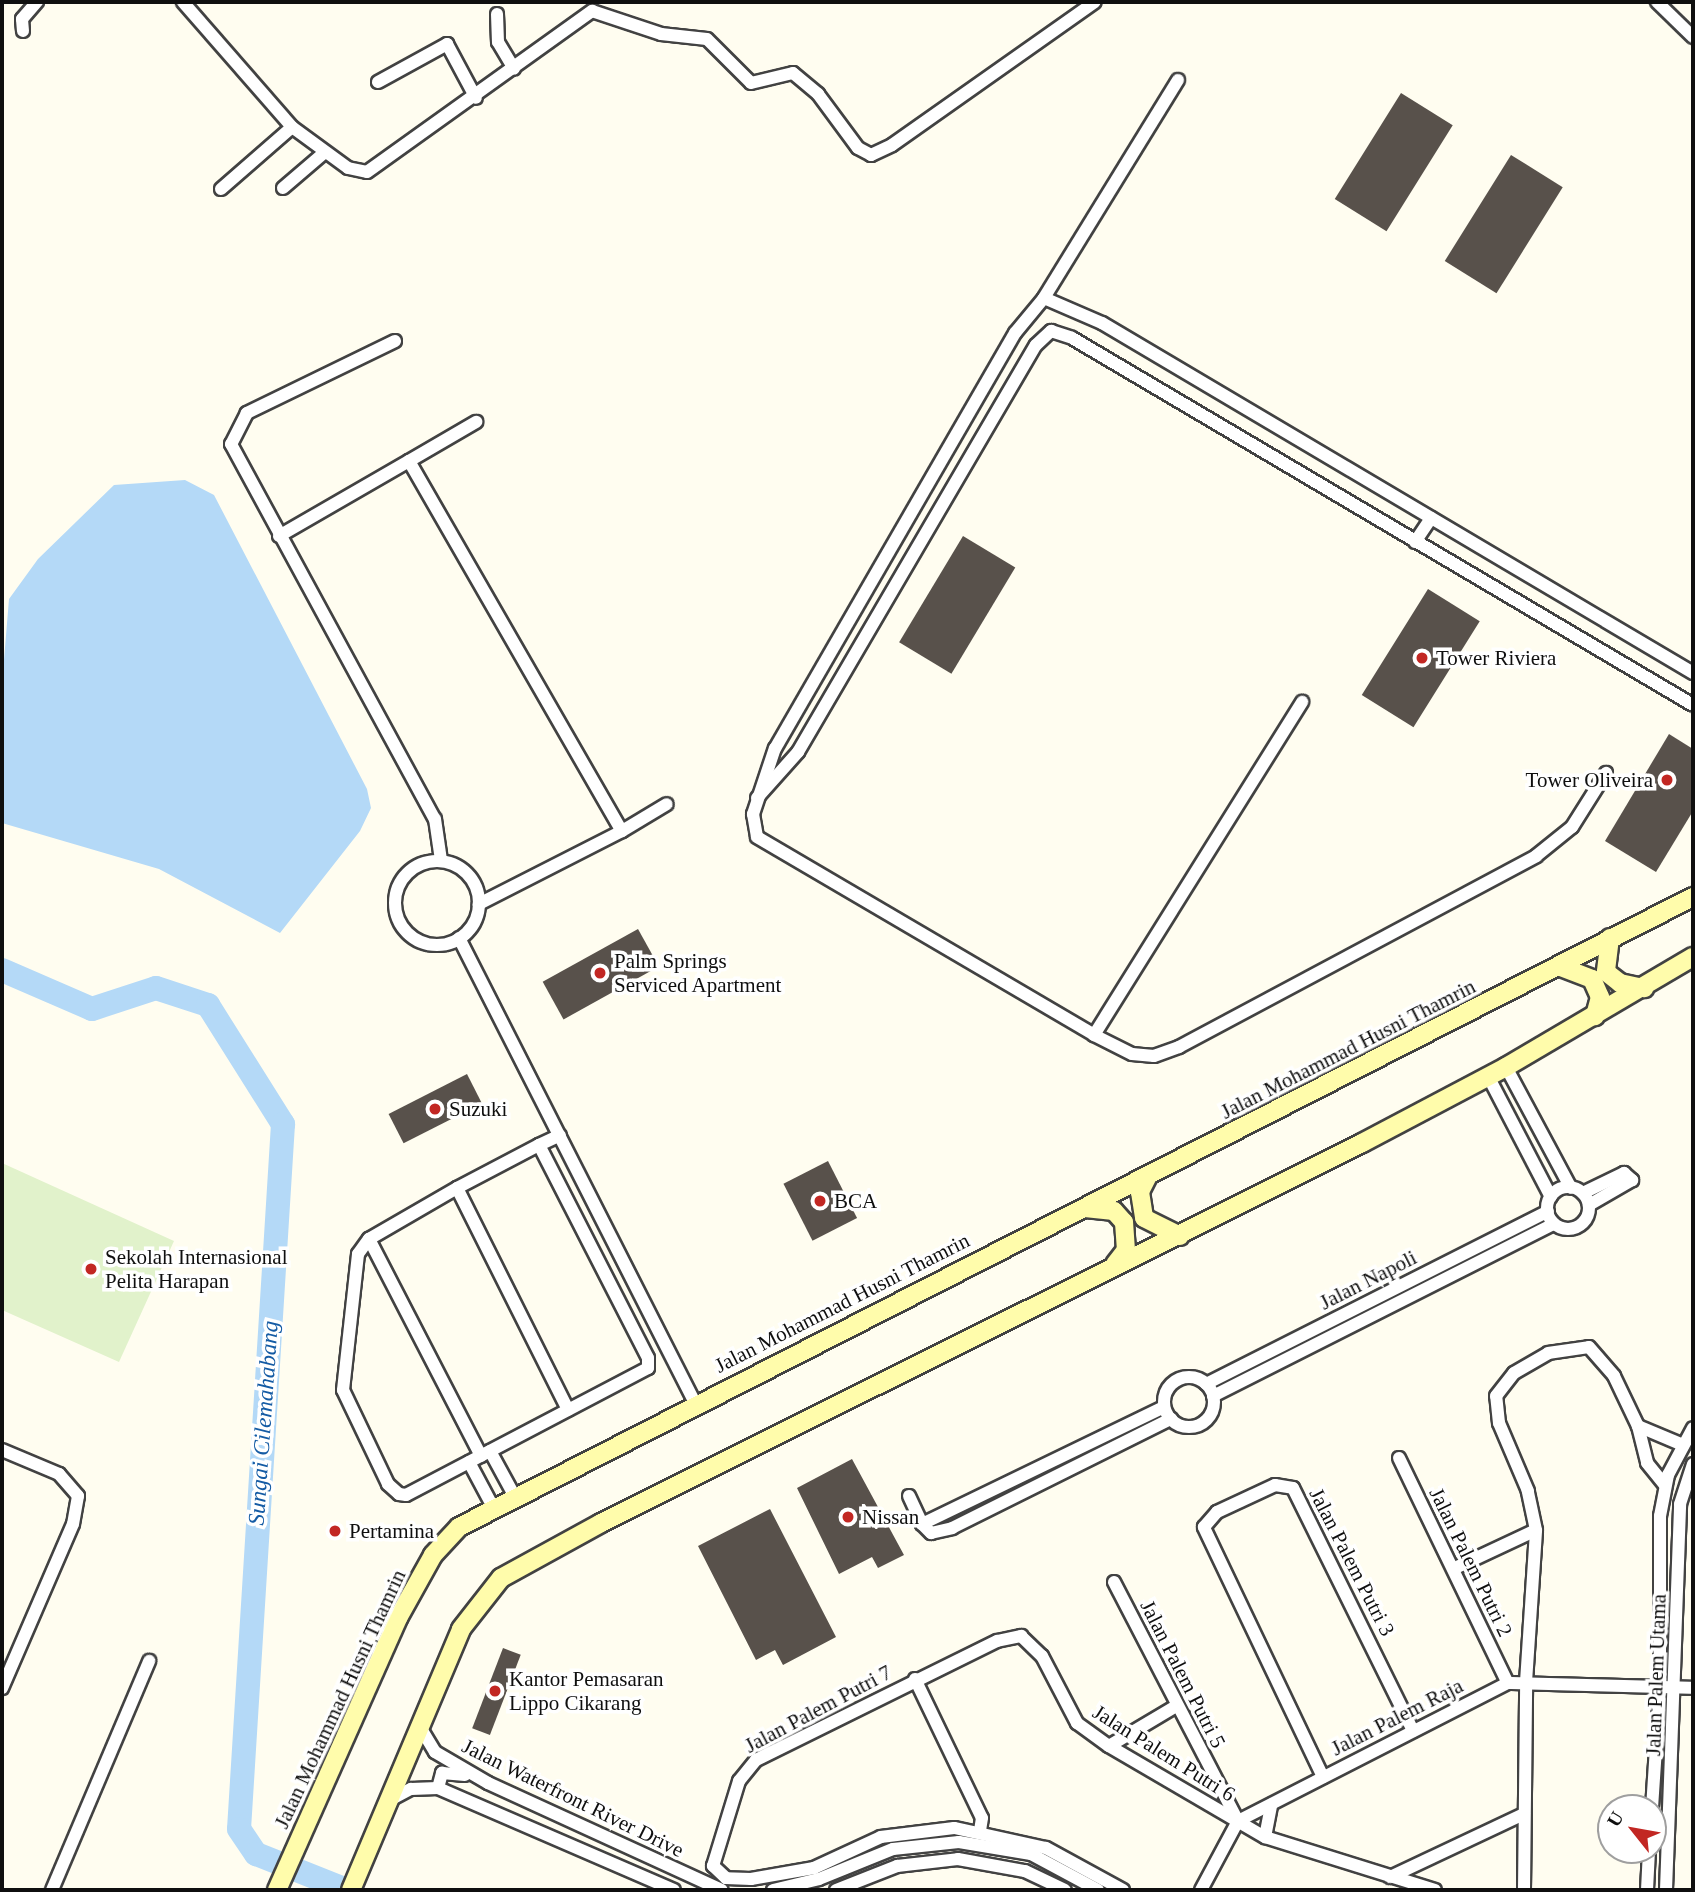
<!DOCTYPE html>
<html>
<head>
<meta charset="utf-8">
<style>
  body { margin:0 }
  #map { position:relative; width:1695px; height:1892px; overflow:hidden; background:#fffdf0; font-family:Georgia,serif }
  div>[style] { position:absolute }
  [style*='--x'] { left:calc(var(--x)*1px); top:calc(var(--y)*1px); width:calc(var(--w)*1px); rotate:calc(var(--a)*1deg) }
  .pitch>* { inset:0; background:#e1f2cb }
  .water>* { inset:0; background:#b4d9f7 }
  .river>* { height:24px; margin:-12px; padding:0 12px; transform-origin:12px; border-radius:12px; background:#b4d9f7 }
  .building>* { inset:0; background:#58514b; transform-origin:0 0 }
  .roads { filter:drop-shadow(2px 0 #424242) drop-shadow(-2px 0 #424242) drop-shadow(0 2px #424242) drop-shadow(0 -2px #424242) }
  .street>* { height:12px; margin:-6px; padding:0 6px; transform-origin:6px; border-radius:6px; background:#fff }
  .street>.ring { margin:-6px; padding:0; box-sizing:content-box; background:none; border:12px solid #fff; border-radius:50% }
  .secondary>* { height:18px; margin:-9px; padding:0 9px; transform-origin:9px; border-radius:9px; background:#fffcab }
  .dots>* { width:19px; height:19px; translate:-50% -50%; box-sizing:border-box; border:4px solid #fff; border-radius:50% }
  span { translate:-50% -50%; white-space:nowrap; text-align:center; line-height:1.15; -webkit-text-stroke:7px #fff; paint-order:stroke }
  .poi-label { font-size:21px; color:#0f0f0f }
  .left { translate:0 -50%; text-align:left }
  .right { translate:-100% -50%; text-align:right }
  .street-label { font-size:21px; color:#0f0f0f }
  .water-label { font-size:23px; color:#145ba4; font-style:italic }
  .frame { position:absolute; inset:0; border:4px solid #0f0f0f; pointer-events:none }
  .north { position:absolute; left:1597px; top:1794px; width:70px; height:70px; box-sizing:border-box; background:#fff; border:2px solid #9f9f9f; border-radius:50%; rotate:301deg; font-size:19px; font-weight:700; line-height:28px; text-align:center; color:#0f0f0f }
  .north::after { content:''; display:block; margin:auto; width:24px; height:32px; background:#c22723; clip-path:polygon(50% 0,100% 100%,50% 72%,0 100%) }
</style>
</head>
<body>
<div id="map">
  <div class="pitch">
    <i style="clip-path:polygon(2px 1163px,174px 1241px,119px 1362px,2px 1310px)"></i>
  </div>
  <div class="water">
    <i style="clip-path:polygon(185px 480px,214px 495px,367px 789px,371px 808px,360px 831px,280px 933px,159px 869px,2px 823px,2px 684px,9px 599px,38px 559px,114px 485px)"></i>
  </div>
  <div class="river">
    <i style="--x:2;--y:970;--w:98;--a:23.4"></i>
    <i style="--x:92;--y:1009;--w:67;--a:-18.2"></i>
    <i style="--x:156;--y:988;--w:55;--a:18.1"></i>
    <i style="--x:208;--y:1005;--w:141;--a:57.8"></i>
    <i style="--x:283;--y:1124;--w:706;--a:93.57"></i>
    <i style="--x:239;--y:1829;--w:30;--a:56"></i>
    <i style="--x:256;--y:1854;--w:98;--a:21.6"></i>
  </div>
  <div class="building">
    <i style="left:1401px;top:93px;width:61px;height:125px;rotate:32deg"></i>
    <i style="left:1511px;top:155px;width:61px;height:125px;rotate:32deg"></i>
    <i style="left:963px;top:536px;width:61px;height:124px;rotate:31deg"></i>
    <i style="left:1428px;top:589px;width:61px;height:125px;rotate:32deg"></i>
    <i style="clip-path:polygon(1669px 734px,1693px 749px,1693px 811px,1656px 872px,1605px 841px)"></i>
    <i style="left:638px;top:929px;width:43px;height:109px;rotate:61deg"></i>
    <i style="left:467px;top:1074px;width:33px;height:88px;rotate:63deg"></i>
    <i style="left:828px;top:1161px;width:64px;height:50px;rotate:63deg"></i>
    <i style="clip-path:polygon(852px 1459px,904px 1555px,878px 1568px,872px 1557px,839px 1574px,797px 1488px)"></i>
    <i style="clip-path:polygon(770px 1509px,836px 1637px,783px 1665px,775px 1650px,756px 1660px,698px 1546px)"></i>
    <i style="left:503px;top:1648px;width:19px;height:86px;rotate:21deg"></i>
  </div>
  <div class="roads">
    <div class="street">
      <i style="--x:183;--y:2;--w:166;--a:48.9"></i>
      <i style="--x:292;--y:127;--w:69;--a:36.2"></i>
      <i style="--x:348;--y:168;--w:19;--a:12"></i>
      <i style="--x:367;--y:172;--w:277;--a:-35.6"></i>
      <i style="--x:592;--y:11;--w:73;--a:18.4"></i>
      <i style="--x:661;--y:34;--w:46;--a:6.2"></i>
      <i style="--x:707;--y:39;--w:62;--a:45"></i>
      <i style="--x:751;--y:83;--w:43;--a:-13.4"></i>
      <i style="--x:793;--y:73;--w:33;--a:40"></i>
      <i style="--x:818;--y:94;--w:67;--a:53.5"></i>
      <i style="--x:858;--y:148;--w:15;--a:28"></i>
      <i style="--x:871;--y:155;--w:23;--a:-25"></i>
      <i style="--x:892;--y:145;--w:248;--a:-35.2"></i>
      <i style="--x:1657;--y:2;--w:50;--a:44.2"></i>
      <i style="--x:497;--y:14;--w:28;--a:88"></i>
      <i style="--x:498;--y:42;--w:31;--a:59"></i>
      <i style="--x:23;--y:31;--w:12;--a:-95"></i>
      <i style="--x:22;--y:19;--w:23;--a:-49"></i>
      <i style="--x:1178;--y:80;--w:256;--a:121.6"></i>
      <i style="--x:1044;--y:298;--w:45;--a:129.6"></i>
      <i style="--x:1015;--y:333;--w:479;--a:120"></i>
      <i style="--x:775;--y:748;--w:70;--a:108.4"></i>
      <i style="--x:753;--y:814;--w:23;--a:80"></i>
      <i style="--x:757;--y:837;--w:391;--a:30.4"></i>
      <i style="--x:1094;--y:1035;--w:42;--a:26.6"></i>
      <i style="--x:1132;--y:1054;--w:22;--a:5"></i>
      <i style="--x:1154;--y:1056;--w:27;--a:-20"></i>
      <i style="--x:1179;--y:1047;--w:405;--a:-28.1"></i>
      <i style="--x:1536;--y:856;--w:46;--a:-38.9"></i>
      <i style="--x:1572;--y:827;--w:64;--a:-57.8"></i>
      <i style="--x:378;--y:82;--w:79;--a:-28.8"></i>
      <i style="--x:447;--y:44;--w:61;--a:61.8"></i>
      <i style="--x:283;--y:188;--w:55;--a:-40.6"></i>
      <i style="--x:221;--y:189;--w:94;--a:-41.1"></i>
      <i style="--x:1044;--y:298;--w:63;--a:23.3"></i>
      <i style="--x:1102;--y:323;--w:687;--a:30.63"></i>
      <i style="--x:395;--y:341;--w:165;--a:154.1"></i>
      <i style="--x:247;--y:413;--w:35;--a:117"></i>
      <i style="--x:231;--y:444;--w:427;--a:61.5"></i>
      <i style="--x:435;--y:819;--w:41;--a:81.7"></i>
      <i style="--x:409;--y:461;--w:78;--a:-30.2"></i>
      <i style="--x:279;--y:536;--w:150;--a:-30"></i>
      <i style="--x:409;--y:461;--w:427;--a:60.1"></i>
      <i style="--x:622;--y:831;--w:161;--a:153"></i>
      <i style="--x:1415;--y:542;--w:29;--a:-56"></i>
      <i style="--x:757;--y:798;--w:62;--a:-48.3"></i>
      <i style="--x:798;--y:752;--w:471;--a:-59.7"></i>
      <i style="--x:1036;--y:345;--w:21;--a:-43"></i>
      <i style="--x:1051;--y:331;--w:22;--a:18"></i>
      <i style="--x:1072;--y:338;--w:721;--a:30.58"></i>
      <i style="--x:622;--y:831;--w:52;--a:-31"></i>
      <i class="ring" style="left:395px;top:861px;width:72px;height:72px"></i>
      <i style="--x:459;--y:938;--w:521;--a:63.09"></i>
      <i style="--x:1094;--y:1035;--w:393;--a:-58"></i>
      <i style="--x:1506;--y:1067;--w:137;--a:61.8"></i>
      <i style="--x:1488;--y:1076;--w:136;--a:62.5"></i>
      <i style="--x:539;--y:1145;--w:239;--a:62.9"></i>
      <i style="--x:648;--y:1358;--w:10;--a:90"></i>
      <i style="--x:648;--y:1368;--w:273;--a:152.3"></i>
      <i style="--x:406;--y:1495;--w:7;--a:-172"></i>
      <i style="--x:399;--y:1494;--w:15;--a:-138"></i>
      <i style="--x:388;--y:1484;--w:104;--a:-115.6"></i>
      <i style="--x:343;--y:1390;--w:137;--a:-83.7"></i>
      <i style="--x:358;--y:1254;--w:19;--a:-54"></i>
      <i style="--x:369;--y:1239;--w:102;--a:-30.1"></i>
      <i style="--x:457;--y:1188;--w:93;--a:-27.7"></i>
      <i style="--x:539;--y:1145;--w:23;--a:-25"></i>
      <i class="ring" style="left:1547px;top:1187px;width:30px;height:30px"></i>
      <i style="--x:457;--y:1188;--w:248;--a:63.4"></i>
      <i style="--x:1583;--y:1193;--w:46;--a:-26"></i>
      <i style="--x:1624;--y:1173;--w:11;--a:41"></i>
      <i style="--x:1632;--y:1180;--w:50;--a:149.8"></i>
      <i style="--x:369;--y:1239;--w:244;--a:62.7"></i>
      <i class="ring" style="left:1164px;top:1377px;width:38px;height:38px"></i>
      <i style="--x:1206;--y:1384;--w:383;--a:-26.8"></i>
      <i style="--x:1213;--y:1396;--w:382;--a:-26.8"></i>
      <i style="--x:1164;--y:1407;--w:269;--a:154.2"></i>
      <i style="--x:922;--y:1524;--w:13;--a:45"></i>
      <i style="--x:931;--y:1533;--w:22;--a:-13"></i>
      <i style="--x:952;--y:1528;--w:245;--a:-26.5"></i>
      <i style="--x:1638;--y:1426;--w:49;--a:22.9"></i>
      <i style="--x:2;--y:1450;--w:62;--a:22.8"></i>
      <i style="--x:59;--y:1474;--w:29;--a:49"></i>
      <i style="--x:78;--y:1496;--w:28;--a:100"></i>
      <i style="--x:73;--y:1524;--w:179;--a:113.4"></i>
      <i style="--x:490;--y:1451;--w:50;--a:61.4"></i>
      <i style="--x:1399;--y:1458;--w:250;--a:64.2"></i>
      <i style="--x:469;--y:1462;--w:51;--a:61.9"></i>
      <i style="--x:909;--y:1496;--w:31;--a:65"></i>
      <i style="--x:1455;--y:1568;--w:89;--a:-25.1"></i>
      <i style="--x:1114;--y:1582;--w:269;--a:62.6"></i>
      <i style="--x:915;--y:1679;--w:154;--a:64.3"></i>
      <i style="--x:982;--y:1818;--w:12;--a:99"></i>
      <i style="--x:420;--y:1727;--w:29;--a:59"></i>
      <i style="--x:435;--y:1752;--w:61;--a:30.3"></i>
      <i style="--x:488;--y:1783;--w:257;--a:24.6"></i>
      <i style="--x:1109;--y:1746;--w:78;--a:-30.8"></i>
      <i style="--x:1323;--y:1777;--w:277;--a:-115.5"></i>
      <i style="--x:1204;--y:1527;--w:20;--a:-49"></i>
      <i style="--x:1217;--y:1512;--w:64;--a:-25"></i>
      <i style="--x:1275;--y:1485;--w:18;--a:9"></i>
      <i style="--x:1293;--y:1488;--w:271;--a:63.7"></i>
      <i style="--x:438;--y:1788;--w:16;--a:-75"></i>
      <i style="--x:442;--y:1773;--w:23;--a:5"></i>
      <i style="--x:388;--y:1801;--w:26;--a:-28"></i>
      <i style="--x:411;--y:1789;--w:27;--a:-2"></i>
      <i style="--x:438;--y:1788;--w:257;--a:23.4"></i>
      <i style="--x:1652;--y:1808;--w:122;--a:-86.2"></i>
      <i style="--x:1660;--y:1686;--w:170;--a:-90"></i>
      <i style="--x:1660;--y:1516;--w:42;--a:-79"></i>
      <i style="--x:1668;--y:1475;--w:53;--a:-62"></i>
      <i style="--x:1265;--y:1837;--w:33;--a:-79"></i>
      <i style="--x:1390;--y:1877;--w:148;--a:-25.2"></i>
      <i style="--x:52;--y:1890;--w:249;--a:-67"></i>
      <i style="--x:773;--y:1890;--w:47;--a:-13.4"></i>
      <i style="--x:819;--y:1879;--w:80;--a:-22.1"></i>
      <i style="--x:893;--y:1849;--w:66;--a:-6.1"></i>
      <i style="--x:959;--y:1842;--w:73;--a:9.5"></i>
      <i style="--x:1031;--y:1854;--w:76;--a:28.2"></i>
      <i style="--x:836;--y:1890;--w:66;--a:-21.5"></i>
      <i style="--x:897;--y:1866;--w:61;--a:-6.5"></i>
      <i style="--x:958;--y:1859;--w:68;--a:10.2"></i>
      <i style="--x:1025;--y:1871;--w:44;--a:25.4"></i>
      <i style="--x:1123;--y:1890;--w:88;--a:-151.4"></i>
      <i style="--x:1046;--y:1848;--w:94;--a:-167.7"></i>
      <i style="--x:954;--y:1828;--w:74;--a:173"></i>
      <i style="--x:881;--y:1837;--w:74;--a:155.2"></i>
      <i style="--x:814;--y:1868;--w:64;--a:170.1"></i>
      <i style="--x:751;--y:1879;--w:25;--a:-178"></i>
      <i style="--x:726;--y:1878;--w:18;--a:-137"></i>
      <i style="--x:713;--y:1866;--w:89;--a:-73"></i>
      <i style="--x:739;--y:1781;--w:27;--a:-51"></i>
      <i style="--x:756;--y:1760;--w:269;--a:-26.3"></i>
      <i style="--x:997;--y:1641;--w:25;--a:-12"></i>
      <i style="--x:1021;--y:1636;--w:29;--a:44"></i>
      <i style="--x:1042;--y:1656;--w:76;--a:62.4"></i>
      <i style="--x:1077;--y:1723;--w:39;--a:36"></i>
      <i style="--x:1109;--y:1746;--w:181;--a:30.3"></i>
      <i style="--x:1265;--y:1837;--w:178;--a:17.3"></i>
      <i style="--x:1201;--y:1890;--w:78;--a:-61.8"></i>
      <i style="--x:1238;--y:1821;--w:303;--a:-27.1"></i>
      <i style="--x:1508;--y:1683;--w:185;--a:1.5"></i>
      <i style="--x:1524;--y:1890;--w:208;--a:-89.4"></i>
      <i style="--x:1526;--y:1682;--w:152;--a:-86.2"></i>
      <i style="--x:1536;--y:1530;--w:40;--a:-102"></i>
      <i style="--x:1528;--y:1491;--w:74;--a:-113.1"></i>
      <i style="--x:1499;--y:1423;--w:27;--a:-96"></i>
      <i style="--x:1496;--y:1396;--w:29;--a:-52"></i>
      <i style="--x:1514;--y:1373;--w:39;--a:-30"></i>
      <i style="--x:1548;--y:1353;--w:41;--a:-8.3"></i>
      <i style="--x:1589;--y:1347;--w:38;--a:49"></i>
      <i style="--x:1614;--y:1376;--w:55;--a:64.4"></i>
      <i style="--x:1638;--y:1426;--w:38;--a:76"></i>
      <i style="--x:1647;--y:1463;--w:28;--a:51"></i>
      <i style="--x:1647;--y:1890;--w:40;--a:-87.1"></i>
      <i style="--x:1666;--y:1890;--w:386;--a:-87.9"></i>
      <i style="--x:1680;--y:1504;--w:42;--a:-72"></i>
    </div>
    <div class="secondary">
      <i style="--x:1610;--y:938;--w:34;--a:97"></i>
      <i style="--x:1606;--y:972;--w:18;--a:38"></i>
      <i style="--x:1620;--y:983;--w:25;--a:12"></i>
      <i style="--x:1561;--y:967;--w:33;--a:21"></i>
      <i style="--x:1592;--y:979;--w:20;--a:66"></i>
      <i style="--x:1600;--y:997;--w:20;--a:105"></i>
      <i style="--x:1148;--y:1176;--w:18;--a:117"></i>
      <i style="--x:1140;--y:1192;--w:26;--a:81"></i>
      <i style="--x:1144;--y:1218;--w:40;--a:26.6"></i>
      <i style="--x:1085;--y:1208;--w:29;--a:6"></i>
      <i style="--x:1114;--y:1211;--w:15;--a:48"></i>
      <i style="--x:1124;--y:1222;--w:28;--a:86"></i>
      <i style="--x:1126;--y:1250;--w:18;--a:128"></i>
      <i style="--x:277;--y:1890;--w:298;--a:-66"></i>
      <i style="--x:398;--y:1618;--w:72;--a:-60.9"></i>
      <i style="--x:433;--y:1555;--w:38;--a:-47"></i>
      <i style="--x:459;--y:1527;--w:1386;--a:-27.05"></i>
      <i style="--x:351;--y:1890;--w:283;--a:-67.1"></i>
      <i style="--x:461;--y:1629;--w:65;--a:-51.9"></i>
      <i style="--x:501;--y:1578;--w:114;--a:-28.8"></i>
      <i style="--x:601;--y:1523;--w:851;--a:-26.53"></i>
      <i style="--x:1362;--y:1143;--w:163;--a:-27.8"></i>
      <i style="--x:1506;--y:1067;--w:217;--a:-30.5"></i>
    </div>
  </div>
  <div class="dots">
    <i style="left:1422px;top:658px;background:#c22723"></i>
    <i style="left:1667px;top:780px;background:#c22723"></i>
    <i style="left:600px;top:973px;background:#c22723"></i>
    <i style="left:435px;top:1109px;background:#c22723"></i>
    <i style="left:820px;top:1201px;background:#c22723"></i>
    <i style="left:91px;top:1269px;background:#c22723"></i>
    <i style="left:848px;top:1517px;background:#c22723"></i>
    <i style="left:335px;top:1531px;background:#c22723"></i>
    <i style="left:495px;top:1691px;background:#c22723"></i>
  </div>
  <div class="poi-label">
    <span class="left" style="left:1436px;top:658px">Tower Riviera</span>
    <span class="right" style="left:1653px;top:780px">Tower Oliveira</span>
    <span class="left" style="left:614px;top:973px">Palm Springs<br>Serviced Apartment</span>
    <span class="left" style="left:449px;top:1109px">Suzuki</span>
    <span class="left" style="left:834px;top:1201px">BCA</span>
    <span class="left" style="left:105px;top:1269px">Sekolah Internasional<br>Pelita Harapan</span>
    <span class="left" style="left:862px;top:1517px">Nissan</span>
    <span class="left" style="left:349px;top:1531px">Pertamina</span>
    <span class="left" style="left:509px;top:1691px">Kantor Pemasaran<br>Lippo Cikarang</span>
  </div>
  <div class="street-label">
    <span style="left:1348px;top:1049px;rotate:-27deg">Jalan Mohammad Husni Thamrin</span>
    <span style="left:1368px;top:1280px;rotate:-27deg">Jalan Napoli</span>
    <span style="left:842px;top:1303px;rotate:-27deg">Jalan Mohammad Husni Thamrin</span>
    <span style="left:1352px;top:1562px;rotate:63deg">Jalan Palem Putri 3</span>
    <span style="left:1471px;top:1562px;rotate:64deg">Jalan Palem Putri 2</span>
    <span style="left:1183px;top:1674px;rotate:63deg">Jalan Palem Putri 5</span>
    <span style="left:1656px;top:1675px;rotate:-88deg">Jalan Palem Utama</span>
    <span style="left:340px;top:1699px;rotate:-65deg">Jalan Mohammad Husni Thamrin</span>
    <span style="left:818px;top:1709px;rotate:-28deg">Jalan Palem Putri 7</span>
    <span style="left:1397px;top:1717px;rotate:-27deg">Jalan Palem Raja</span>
    <span style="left:1164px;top:1753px;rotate:32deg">Jalan Palem Putri 6</span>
    <span style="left:573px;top:1798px;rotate:26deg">Jalan Waterfront River Drive</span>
  </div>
  <div class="water-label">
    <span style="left:264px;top:1423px;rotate:-86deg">Sungai Cilemahabang</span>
  </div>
  <div class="frame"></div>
  <div class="north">U</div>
</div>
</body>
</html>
